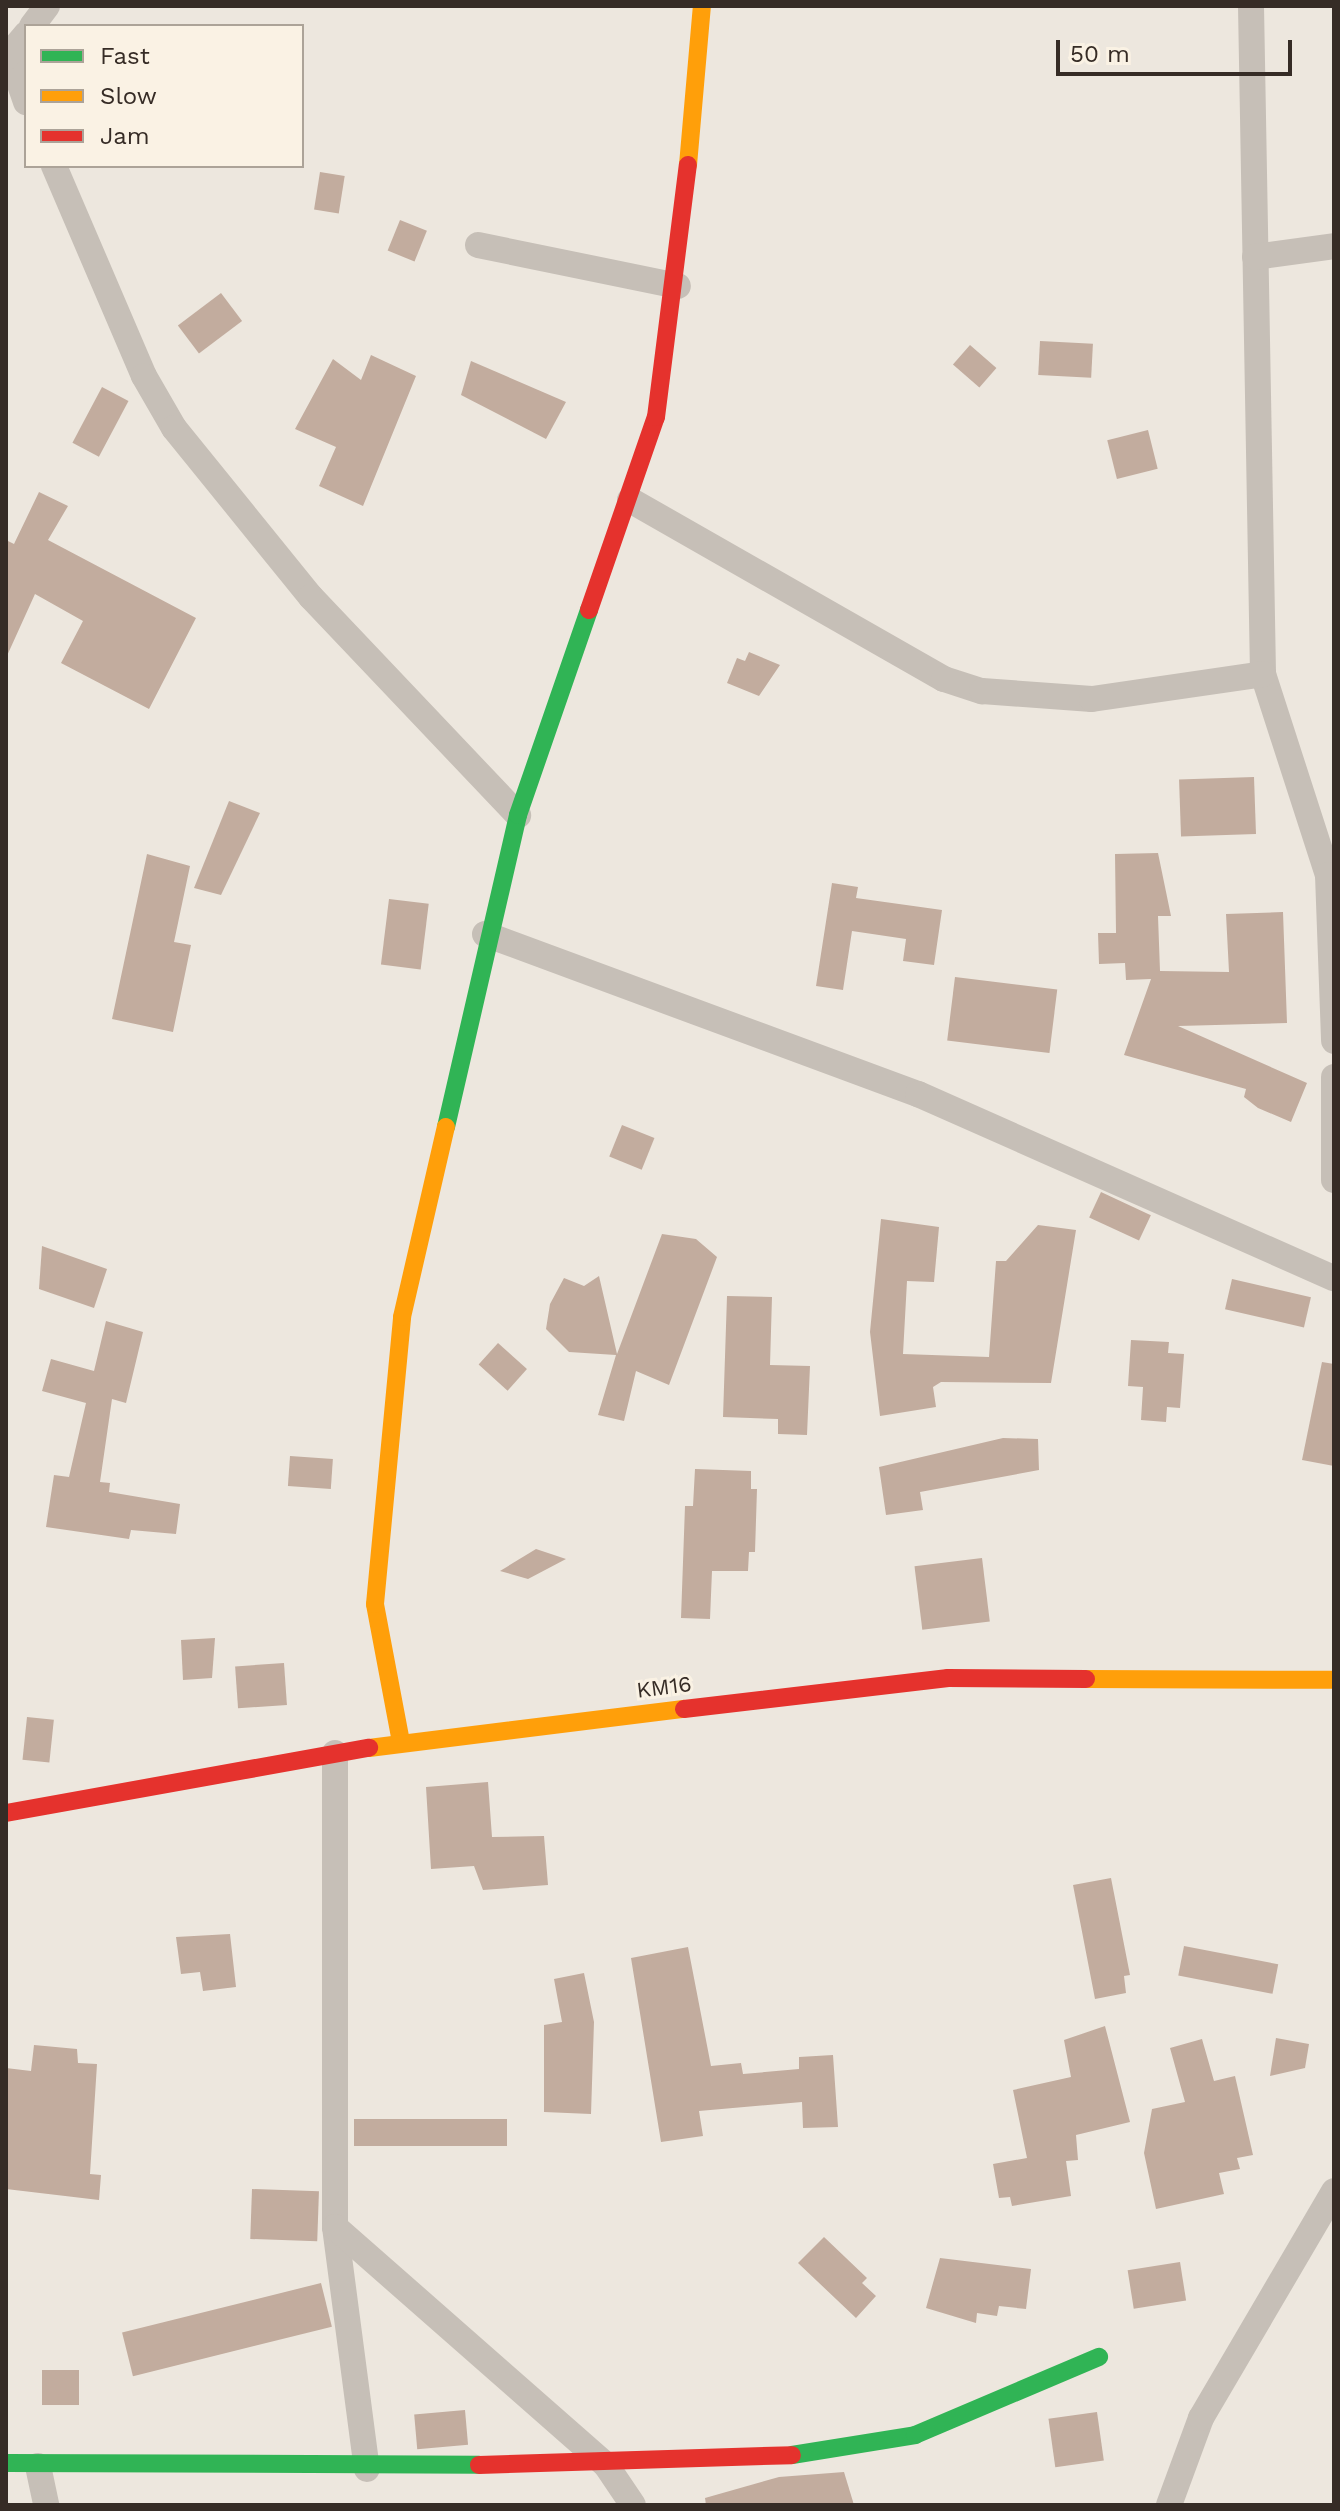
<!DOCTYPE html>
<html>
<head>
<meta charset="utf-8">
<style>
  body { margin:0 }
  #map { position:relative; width:1340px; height:2511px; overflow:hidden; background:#ede7de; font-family:"Work Sans",sans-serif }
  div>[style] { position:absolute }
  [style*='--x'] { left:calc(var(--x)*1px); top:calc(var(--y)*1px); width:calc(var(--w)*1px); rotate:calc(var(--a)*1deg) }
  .building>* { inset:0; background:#c2ac9e; transform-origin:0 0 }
  .street>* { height:26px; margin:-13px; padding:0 13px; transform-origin:13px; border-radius:13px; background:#c6bfb7 }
  .fast>* { height:18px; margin:-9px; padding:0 9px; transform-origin:9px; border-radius:9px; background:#30b455 }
  .slow>* { height:18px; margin:-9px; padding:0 9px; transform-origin:9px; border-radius:9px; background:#ff9f0a }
  .jam>* { height:18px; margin:-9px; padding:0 9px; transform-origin:9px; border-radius:9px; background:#e5322d }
  span { translate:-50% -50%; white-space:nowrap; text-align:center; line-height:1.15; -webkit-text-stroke:6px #faf2e4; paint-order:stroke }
  .street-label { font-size:22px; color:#362c26 }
  .frame { position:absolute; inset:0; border:8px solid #362c26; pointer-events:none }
  .legend { position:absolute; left:24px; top:24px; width:280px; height:144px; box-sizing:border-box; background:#faf2e4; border:2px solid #aca398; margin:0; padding:10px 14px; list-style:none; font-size:24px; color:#362c26 }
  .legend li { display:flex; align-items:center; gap:16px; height:40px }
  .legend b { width:40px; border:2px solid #aca398 }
  .scale { position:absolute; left:1056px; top:40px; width:236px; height:36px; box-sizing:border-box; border:4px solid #362c26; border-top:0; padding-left:10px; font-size:24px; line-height:28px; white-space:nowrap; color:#362c26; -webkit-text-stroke:6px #faf2e4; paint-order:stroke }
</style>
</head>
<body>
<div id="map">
  <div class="building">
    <i style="left:320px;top:172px;width:25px;height:38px;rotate:9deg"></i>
    <i style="left:400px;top:220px;width:29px;height:33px;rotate:22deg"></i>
    <i style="left:221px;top:293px;width:35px;height:54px;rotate:53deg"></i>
    <i style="left:1040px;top:341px;width:53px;height:34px;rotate:3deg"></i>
    <i style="left:970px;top:345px;width:35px;height:26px;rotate:41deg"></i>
    <i style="clip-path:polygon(371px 355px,416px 376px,363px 506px,319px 486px,336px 447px,295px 429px,333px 359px,361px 380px)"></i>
    <i style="clip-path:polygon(471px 361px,566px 402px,546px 439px,461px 395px)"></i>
    <i style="left:102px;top:387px;width:30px;height:63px;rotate:28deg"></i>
    <i style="left:1148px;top:430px;width:40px;height:42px;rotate:76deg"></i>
    <i style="clip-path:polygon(39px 492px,68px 506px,48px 540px,196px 618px,149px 709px,61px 663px,83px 621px,35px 594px,6px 658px,6px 540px,14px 544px)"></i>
    <i style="clip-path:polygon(749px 652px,780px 665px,759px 696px,727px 683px,737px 658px,745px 661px)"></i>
    <i style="left:1254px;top:777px;width:57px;height:75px;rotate:88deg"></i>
    <i style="clip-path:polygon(229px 801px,260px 813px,221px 895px,194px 888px)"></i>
    <i style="clip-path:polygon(1158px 853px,1171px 916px,1158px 916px,1160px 971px,1229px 972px,1226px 914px,1283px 912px,1287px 1023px,1178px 1026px,1307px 1083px,1291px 1122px,1258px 1108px,1244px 1097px,1246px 1089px,1124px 1055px,1151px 979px,1126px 980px,1125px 963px,1099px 964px,1098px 933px,1116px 933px,1115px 854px)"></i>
    <i style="clip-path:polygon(147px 854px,190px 866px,174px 942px,191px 945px,173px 1032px,112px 1019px)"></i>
    <i style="clip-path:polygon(832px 883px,858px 887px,856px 898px,942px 910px,934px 965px,903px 961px,906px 939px,852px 931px,843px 990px,816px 986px)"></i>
    <i style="left:389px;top:899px;width:40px;height:66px;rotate:7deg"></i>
    <i style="left:955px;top:977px;width:103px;height:64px;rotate:7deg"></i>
    <i style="left:622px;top:1125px;width:35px;height:34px;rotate:22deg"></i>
    <i style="left:1101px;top:1192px;width:55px;height:28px;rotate:25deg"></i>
    <i style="clip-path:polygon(881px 1219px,939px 1227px,934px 1282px,907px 1281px,903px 1354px,989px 1357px,996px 1261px,1006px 1261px,1038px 1225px,1076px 1230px,1051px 1383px,941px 1382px,933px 1387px,936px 1407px,880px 1416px,870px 1332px)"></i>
    <i style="clip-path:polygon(662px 1234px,696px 1239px,717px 1257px,669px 1385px,636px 1371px,624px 1421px,598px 1415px,616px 1355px,569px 1352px,546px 1329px,550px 1304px,564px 1278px,584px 1286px,599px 1276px,617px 1354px)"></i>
    <i style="clip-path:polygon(42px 1246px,107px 1269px,94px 1308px,39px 1289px)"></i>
    <i style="left:1232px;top:1279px;width:81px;height:31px;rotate:13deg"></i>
    <i style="clip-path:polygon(727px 1296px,772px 1297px,770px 1365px,810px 1366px,807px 1435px,778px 1434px,778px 1419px,723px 1417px)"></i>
    <i style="clip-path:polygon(106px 1321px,143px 1332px,126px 1403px,112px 1399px,100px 1482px,110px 1483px,109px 1492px,180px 1504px,176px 1534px,131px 1530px,129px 1539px,46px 1527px,54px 1475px,69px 1477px,86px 1403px,42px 1391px,51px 1359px,94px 1371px)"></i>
    <i style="clip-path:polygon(1131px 1340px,1169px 1342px,1168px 1353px,1184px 1354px,1180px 1408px,1167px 1407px,1166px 1422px,1141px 1420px,1143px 1387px,1128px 1386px)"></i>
    <i style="left:498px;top:1343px;width:39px;height:29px;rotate:42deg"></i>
    <i style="clip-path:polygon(1322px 1362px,1334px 1364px,1334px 1466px,1302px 1460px)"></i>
    <i style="clip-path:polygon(1003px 1438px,1038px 1439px,1039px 1470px,920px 1492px,923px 1510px,886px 1515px,879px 1467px)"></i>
    <i style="left:290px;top:1456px;width:43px;height:30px;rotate:4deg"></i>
    <i style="clip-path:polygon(695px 1469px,751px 1471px,751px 1489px,757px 1489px,755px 1552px,749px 1552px,748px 1571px,712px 1571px,710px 1619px,681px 1618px,685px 1506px,693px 1506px)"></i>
    <i style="clip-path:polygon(536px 1549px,566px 1559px,528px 1579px,500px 1571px)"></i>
    <i style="left:982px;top:1558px;width:64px;height:68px;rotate:83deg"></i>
    <i style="clip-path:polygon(215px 1638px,212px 1678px,183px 1680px,181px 1640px)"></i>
    <i style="left:284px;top:1663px;width:42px;height:49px;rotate:86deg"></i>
    <i style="left:27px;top:1717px;width:27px;height:43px;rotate:6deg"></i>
    <i style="clip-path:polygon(488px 1782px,492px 1837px,544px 1836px,548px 1885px,483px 1890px,474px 1866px,431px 1869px,426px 1787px)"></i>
    <i style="clip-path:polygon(1111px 1878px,1130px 1975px,1124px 1976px,1126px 1993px,1095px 1999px,1073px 1885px)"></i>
    <i style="clip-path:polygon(230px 1934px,236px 1987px,203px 1991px,200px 1972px,181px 1974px,176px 1937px)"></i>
    <i style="left:1184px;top:1946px;width:96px;height:30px;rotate:11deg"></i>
    <i style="clip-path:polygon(688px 1947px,711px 2066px,741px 2063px,743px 2074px,799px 2069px,799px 2057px,833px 2055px,838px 2127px,803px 2128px,802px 2102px,699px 2111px,703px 2136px,661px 2142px,631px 1958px)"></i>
    <i style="clip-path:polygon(584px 1973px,594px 2022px,591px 2114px,544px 2112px,544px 2025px,562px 2022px,554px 1979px)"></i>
    <i style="clip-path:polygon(1105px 2026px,1130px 2122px,1076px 2135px,1078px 2160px,1066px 2161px,1071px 2196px,1012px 2206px,1010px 2197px,999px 2198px,993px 2164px,1027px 2158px,1013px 2090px,1071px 2077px,1064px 2040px)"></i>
    <i style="clip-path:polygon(1276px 2038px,1309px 2044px,1305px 2068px,1270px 2076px)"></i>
    <i style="clip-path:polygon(1202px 2039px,1214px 2081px,1235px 2076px,1253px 2155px,1237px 2158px,1240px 2169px,1219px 2173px,1224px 2194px,1156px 2209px,1144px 2153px,1152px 2109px,1185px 2102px,1170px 2048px)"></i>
    <i style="clip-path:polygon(34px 2045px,77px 2049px,78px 2063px,97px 2064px,90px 2174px,101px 2175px,99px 2200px,6px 2189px,6px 2068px,31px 2071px)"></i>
    <i style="left:507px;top:2119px;width:27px;height:153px;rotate:90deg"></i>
    <i style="left:252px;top:2189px;width:67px;height:50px;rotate:2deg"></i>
    <i style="clip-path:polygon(824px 2237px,867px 2278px,862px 2283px,876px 2296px,856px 2318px,798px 2263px)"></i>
    <i style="clip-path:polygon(940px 2258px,1031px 2269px,1026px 2309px,999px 2306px,997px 2316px,977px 2313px,976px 2323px,926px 2308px)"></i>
    <i style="left:1180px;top:2262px;width:39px;height:53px;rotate:81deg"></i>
    <i style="left:321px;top:2283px;width:45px;height:205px;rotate:76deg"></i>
    <i style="left:42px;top:2370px;width:37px;height:35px"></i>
    <i style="left:465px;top:2410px;width:35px;height:51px;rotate:85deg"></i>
    <i style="left:1097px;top:2412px;width:49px;height:49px;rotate:82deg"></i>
    <i style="clip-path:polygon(844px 2472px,854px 2505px,706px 2505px,705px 2498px,779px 2477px)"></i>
  </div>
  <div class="street">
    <i style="--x:1251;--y:6;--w:668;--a:88.97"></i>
    <i style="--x:1263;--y:674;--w:211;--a:72.1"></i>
    <i style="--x:1328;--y:875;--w:166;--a:87.9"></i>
    <i style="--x:32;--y:26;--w:25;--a:-53"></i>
    <i style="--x:10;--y:56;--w:49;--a:70.8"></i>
    <i style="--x:6;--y:58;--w:31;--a:-50"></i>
    <i style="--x:54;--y:166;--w:228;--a:66.8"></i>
    <i style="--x:144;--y:376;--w:60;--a:60"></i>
    <i style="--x:174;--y:428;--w:218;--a:51"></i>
    <i style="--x:311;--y:597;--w:301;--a:46.5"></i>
    <i style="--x:478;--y:245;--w:204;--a:11.6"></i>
    <i style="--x:1255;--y:257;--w:80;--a:-7.9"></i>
    <i style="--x:630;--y:500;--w:361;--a:29.7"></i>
    <i style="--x:944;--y:679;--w:40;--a:18"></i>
    <i style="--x:982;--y:691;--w:110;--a:4.2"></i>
    <i style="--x:1092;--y:699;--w:173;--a:-8.3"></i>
    <i style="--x:485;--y:934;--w:462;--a:20.3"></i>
    <i style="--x:918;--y:1094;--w:455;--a:23.9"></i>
    <i style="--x:1334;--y:1077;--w:103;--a:90"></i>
    <i style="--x:335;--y:1753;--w:474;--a:90"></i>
    <i style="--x:335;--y:2227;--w:244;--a:82.5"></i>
    <i style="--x:335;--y:2227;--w:361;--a:41.3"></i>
    <i style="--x:606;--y:2465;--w:48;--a:56"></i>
    <i style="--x:38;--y:2466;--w:40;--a:78"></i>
    <i style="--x:1169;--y:2505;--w:93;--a:-69.8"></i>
    <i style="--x:1201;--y:2418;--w:263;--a:-59.6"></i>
  </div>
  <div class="fast">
    <i style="--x:446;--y:1127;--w:320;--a:-77"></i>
    <i style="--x:518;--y:815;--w:217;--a:-70.9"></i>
    <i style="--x:792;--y:2455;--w:125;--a:-9.2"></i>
    <i style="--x:915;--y:2435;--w:200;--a:-23"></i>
    <i style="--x:6;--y:2463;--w:473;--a:0.2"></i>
  </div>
  <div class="slow">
    <i style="--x:688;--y:165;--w:160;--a:-85"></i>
    <i style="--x:1086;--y:1679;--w:248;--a:0.2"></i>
    <i style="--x:401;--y:1742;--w:140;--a:-100.7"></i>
    <i style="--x:375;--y:1604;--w:288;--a:-84.6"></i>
    <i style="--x:402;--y:1317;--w:195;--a:-77"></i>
    <i style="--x:369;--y:1748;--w:317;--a:-7.1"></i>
  </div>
  <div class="jam">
    <i style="--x:589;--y:610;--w:204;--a:-70.9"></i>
    <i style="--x:656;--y:417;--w:254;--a:-82.8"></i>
    <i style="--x:684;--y:1709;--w:266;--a:-6.7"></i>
    <i style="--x:948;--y:1678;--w:138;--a:0.4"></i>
    <i style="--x:6;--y:1813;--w:369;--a:-10.2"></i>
    <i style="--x:479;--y:2465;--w:313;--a:-1.8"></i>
  </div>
  <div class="street-label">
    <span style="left:664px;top:1687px;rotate:-7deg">KM16</span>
  </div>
  <div class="frame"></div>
  <ul class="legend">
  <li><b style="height:10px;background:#30b455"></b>Fast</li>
  <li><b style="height:10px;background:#ff9f0a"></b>Slow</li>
  <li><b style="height:10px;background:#e5322d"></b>Jam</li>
  </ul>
  <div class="scale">50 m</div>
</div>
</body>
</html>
